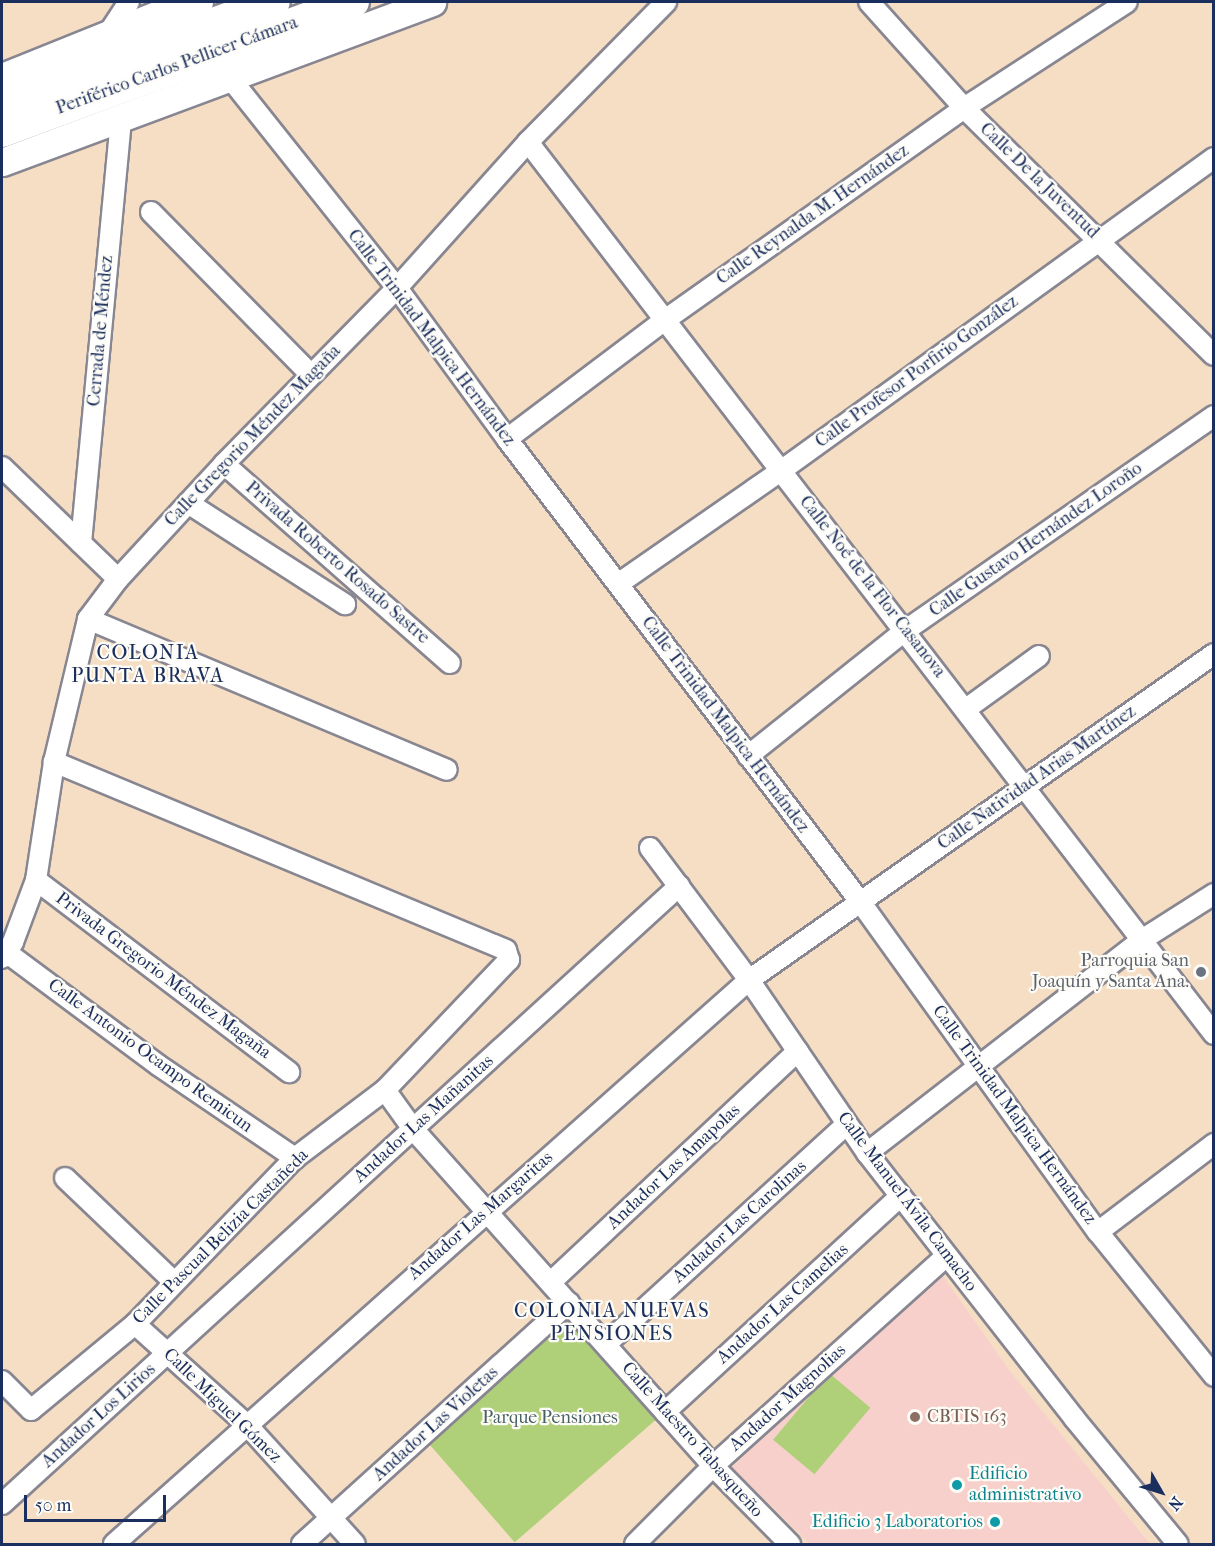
<!DOCTYPE html>
<html>
<head>
<meta charset="utf-8">
<style>
  body { margin:0 }
  #map { position:relative; width:1215px; height:1546px; overflow:hidden; background:#f5dec4; font-family:"IM FELL French Canon",serif }
  div>[style] { position:absolute }
  [style*='--x'] { left:calc(var(--x)*1px); top:calc(var(--y)*1px); width:calc(var(--w)*1px); rotate:calc(var(--a)*1deg) }
  .built>* { inset:0; background:#f7d0cb }
  .green>* { inset:0; background:#afd079; transform-origin:0 0 }
  .roads { filter:drop-shadow(2px 0 #888691) drop-shadow(-2px 0 #888691) drop-shadow(0 2px #888691) drop-shadow(0 -2px #888691) }
  .street>* { height:20px; margin:-10px; padding:0 10px; transform-origin:10px; border-radius:10px; background:#fff }
  .secondary>* { height:27px; margin:-13.5px; padding:0 13.5px; transform-origin:13.5px; border-radius:13.5px; background:#fff }
  .primary>* { height:32px; margin:-16px; padding:0 16px; transform-origin:16px; border-radius:16px; background:#fff }
  .dots>* { width:16px; height:16px; translate:-50% -50%; box-sizing:border-box; border:3px solid #fdfcf7; border-radius:50% }
  span { translate:-50% -50%; white-space:nowrap; text-align:center; line-height:1.15; -webkit-text-stroke:4.5px #fdfcf7; paint-order:stroke }
  .street-label { font-size:18px; color:#1b2f5e }
  .worship-label { font-size:18px; color:#5b616d }
  .right { translate:-100% -50%; text-align:right }
  .education-label { font-size:18px; color:#785e54 }
  .left { translate:0 -50%; text-align:left }
  .park-label { font-size:18px; color:#475f66 }
  .culture-label { font-size:18px; color:#0d838f }
  .neighbourhood-label { font-size:20px; color:#1b2f5e; letter-spacing:1.5px }
  .frame { position:absolute; inset:0; border:3px solid #1b2f5e; pointer-events:none }
  .north { position:absolute; left:1131px; top:1462px; width:60px; height:60px; -webkit-text-stroke:4px #fdfcf7; paint-order:stroke; rotate:129deg; font-size:16px; font-weight:700; line-height:24px; text-align:center; color:#1b2f5e }
  .north::after { content:''; display:block; margin:auto; width:21px; height:27px; background:#1b2f5e; clip-path:polygon(50% 0,100% 100%,50% 72%,0 100%) }
  .scale { position:absolute; left:24px; top:1495px; width:142px; height:27px; box-sizing:border-box; border:3px solid #1b2f5e; border-top:0; padding-left:8px; font-size:18px; line-height:21px; white-space:nowrap; color:#1b2f5e; -webkit-text-stroke:4px #fdfcf7; paint-order:stroke }
</style>
</head>
<body>
<div id="map">
  <div class="built">
    <i style="clip-path:polygon(938px 1269px,1009px 1370px,1150px 1544px,810px 1544px,732px 1467px)"></i>
  </div>
  <div class="green">
    <i style="left:569px;top:1303px;width:145px;height:198px;rotate:49deg"></i>
    <i style="left:829px;top:1373px;width:54px;height:87px;rotate:40deg"></i>
  </div>
  <div class="roads">
    <div class="street">
      <i style="--x:869;--y:2;--w:142;--a:48.1"></i>
      <i style="--x:964;--y:108;--w:351;--a:44.7"></i>
      <i style="--x:106;--y:37;--w:42;--a:-56.7"></i>
      <i style="--x:230;--y:78;--w:268;--a:51.5"></i>
      <i style="--x:397;--y:288;--w:187;--a:53.9"></i>
      <i style="--x:507;--y:439;--w:580;--a:52.64"></i>
      <i style="--x:859;--y:900;--w:409;--a:54.3"></i>
      <i style="--x:1098;--y:1232;--w:185;--a:51.1"></i>
      <i style="--x:528;--y:142;--w:1125;--a:52.44"></i>
      <i style="--x:151;--y:212;--w:228;--a:45.5"></i>
      <i style="--x:507;--y:439;--w:198;--a:-37"></i>
      <i style="--x:665;--y:320;--w:367;--a:-35.3"></i>
      <i style="--x:964;--y:108;--w:194;--a:-33"></i>
      <i style="--x:224;--y:464;--w:301;--a:41.4"></i>
      <i style="--x:2;--y:467;--w:161;--a:44"></i>
      <i style="--x:188;--y:503;--w:187;--a:32.8"></i>
      <i style="--x:81;--y:543;--w:427;--a:-84.6"></i>
      <i style="--x:618;--y:584;--w:200;--a:-34.8"></i>
      <i style="--x:782;--y:470;--w:533;--a:-35.84"></i>
      <i style="--x:88;--y:619;--w:389;--a:22.8"></i>
      <i style="--x:966;--y:709;--w:90;--a:-36"></i>
      <i style="--x:748;--y:756;--w:202;--a:-38.6"></i>
      <i style="--x:906;--y:630;--w:375;--a:-34.8"></i>
      <i style="--x:650;--y:848;--w:165;--a:53.1"></i>
      <i style="--x:749;--y:980;--w:209;--a:55.7"></i>
      <i style="--x:867;--y:1153;--w:336;--a:52"></i>
      <i style="--x:1074;--y:1418;--w:163;--a:50.5"></i>
      <i style="--x:36;--y:880;--w:318;--a:37.2"></i>
      <i style="--x:6;--y:952;--w:189;--a:36.6"></i>
      <i style="--x:158;--y:1065;--w:166;--a:34.2"></i>
      <i style="--x:2;--y:958;--w:19;--a:-55"></i>
      <i style="--x:13;--y:942;--w:66;--a:-69.6"></i>
      <i style="--x:36;--y:880;--w:119;--a:-81.3"></i>
      <i style="--x:54;--y:762;--w:147;--a:-76.6"></i>
      <i style="--x:88;--y:619;--w:50;--a:-53.1"></i>
      <i style="--x:118;--y:579;--w:156;--a:-47.3"></i>
      <i style="--x:224;--y:464;--w:247;--a:-45.5"></i>
      <i style="--x:397;--y:288;--w:196;--a:-48.1"></i>
      <i style="--x:528;--y:142;--w:197;--a:-45.4"></i>
      <i style="--x:385;--y:1090;--w:48;--a:54.3"></i>
      <i style="--x:413;--y:1129;--w:451;--a:48.3"></i>
      <i style="--x:713;--y:1466;--w:110;--a:45.4"></i>
      <i style="--x:867;--y:1153;--w:346;--a:-37.8"></i>
      <i style="--x:1140;--y:941;--w:88;--a:-32.4"></i>
      <i style="--x:65;--y:1178;--w:149;--a:43.6"></i>
      <i style="--x:1098;--y:1232;--w:146;--a:-37.2"></i>
      <i style="--x:551;--y:1282;--w:338;--a:-43.1"></i>
      <i style="--x:135;--y:1324;--w:149;--a:42"></i>
      <i style="--x:246;--y:1424;--w:162;--a:47.8"></i>
      <i style="--x:606;--y:1344;--w:326;--a:-42.4"></i>
      <i style="--x:2;--y:1381;--w:41;--a:45"></i>
      <i style="--x:31;--y:1410;--w:135;--a:-39.6"></i>
      <i style="--x:135;--y:1324;--w:231;--a:-46.1"></i>
      <i style="--x:295;--y:1158;--w:113;--a:-37.1"></i>
      <i style="--x:385;--y:1090;--w:180;--a:-46.4"></i>
      <i style="--x:509;--y:960;--w:10;--a:-107"></i>
      <i style="--x:506;--y:950;--w:490;--a:-157.4"></i>
      <i style="--x:665;--y:1412;--w:319;--a:-42.5"></i>
      <i style="--x:2;--y:1504;--w:917;--a:-42.39"></i>
      <i style="--x:114;--y:1544;--w:849;--a:-41.61"></i>
      <i style="--x:749;--y:980;--w:568;--a:-35.03"></i>
      <i style="--x:302;--y:1544;--w:360;--a:-42.1"></i>
      <i style="--x:635;--y:1544;--w:110;--a:-45"></i>
      <i style="--x:713;--y:1466;--w:314;--a:-42"></i>
    </div>
    <div class="secondary">
      <i style="--x:2;--y:77;--w:180;--a:-21.9"></i>
      <i style="--x:169;--y:10;--w:31;--a:-15"></i>
      <i style="--x:2;--y:162;--w:459;--a:-20.4"></i>
    </div>
    <div class="primary">
      <i style="--x:2;--y:101;--w:289;--a:-20"></i>
      <i style="--x:2;--y:131;--w:374;--a:-20.2"></i>
    </div>
  </div>
  <div class="dots">
    <i style="left:1201px;top:972px;background:#6b7280"></i>
    <i style="left:915px;top:1417px;background:#8d6e63"></i>
    <i style="left:957px;top:1485px;background:#0f9aa8"></i>
    <i style="left:995px;top:1522px;background:#0f9aa8"></i>
  </div>
  <div class="street-label">
    <span style="left:177px;top:66px;rotate:-20deg">Periférico Carlos Pellicer Cámara</span>
    <span style="left:1039px;top:181px;rotate:44deg">Calle De la Juventud</span>
    <span style="left:813px;top:215px;rotate:-35deg">Calle Reynalda M. Hernández</span>
    <span style="left:101px;top:331px;rotate:-85deg">Cerrada de Méndez</span>
    <span style="left:431px;top:338px;rotate:53deg">Calle Trinidad Malpica Hernández</span>
    <span style="left:917px;top:372px;rotate:-36deg">Calle Profesor Porfirio González</span>
    <span style="left:253px;top:436px;rotate:-46deg">Calle Gregorio Méndez Magaña</span>
    <span style="left:1036px;top:540px;rotate:-35deg">Calle Gustavo Hernández Loroño</span>
    <span style="left:337px;top:563px;rotate:41deg">Privada Roberto Rosado Sastre</span>
    <span style="left:872px;top:587px;rotate:52deg">Calle Noé de la Flor Casanova</span>
    <span style="left:725px;top:725px;rotate:53deg">Calle Trinidad Malpica Hernández</span>
    <span style="left:1037px;top:778px;rotate:-35deg">Calle Natividad Arias Martínez</span>
    <span style="left:163px;top:976px;rotate:37deg">Privada Gregorio Méndez Magaña</span>
    <span style="left:150px;top:1056px;rotate:36deg">Calle Antonio Ocampo Remicun</span>
    <span style="left:1014px;top:1115px;rotate:54deg">Calle Trinidad Malpica Hernández</span>
    <span style="left:424px;top:1119px;rotate:-42deg">Andador Las Mañanitas</span>
    <span style="left:674px;top:1167px;rotate:-43deg">Andador Las Amapolas</span>
    <span style="left:907px;top:1202px;rotate:53deg">Calle Manuel Ávila Camacho</span>
    <span style="left:481px;top:1216px;rotate:-41deg">Andador Las Margaritas</span>
    <span style="left:740px;top:1222px;rotate:-42deg">Andador Las Carolinas</span>
    <span style="left:221px;top:1237px;rotate:-45deg">Calle Pascual Belizia Castañeda</span>
    <span style="left:783px;top:1304px;rotate:-42deg">Andador Las Camelias</span>
    <span style="left:788px;top:1398px;rotate:-42deg">Andador Magnolias</span>
    <span style="left:222px;top:1406px;rotate:44deg">Calle Miguel Gómez</span>
    <span style="left:99px;top:1416px;rotate:-42deg">Andador Los Lirios</span>
    <span style="left:436px;top:1424px;rotate:-42deg">Andador Las Violetas</span>
    <span style="left:692px;top:1440px;rotate:48deg">Calle Maestro Tabasqueño</span>
  </div>
  <div class="worship-label">
    <span class="right" style="left:1189px;top:972px">Parroquia San<br>Joaquín y Santa Ana.</span>
  </div>
  <div class="education-label">
    <span class="left" style="left:927px;top:1417px">CBTIS 163</span>
  </div>
  <div class="park-label">
    <span style="left:550px;top:1418px">Parque Pensiones</span>
  </div>
  <div class="culture-label">
    <span class="left" style="left:969px;top:1485px">Edificio<br>administrativo</span>
    <span class="right" style="left:983px;top:1522px">Edificio 3 Laboratorios</span>
  </div>
  <div class="neighbourhood-label">
    <span style="left:148px;top:664px">COLONIA<br>PUNTA BRAVA</span>
    <span style="left:612px;top:1322px">COLONIA NUEVAS<br>PENSIONES</span>
  </div>
  <div class="frame"></div>
  <div class="north">N</div>
  <div class="scale">50 m</div>
</div>
</body>
</html>
